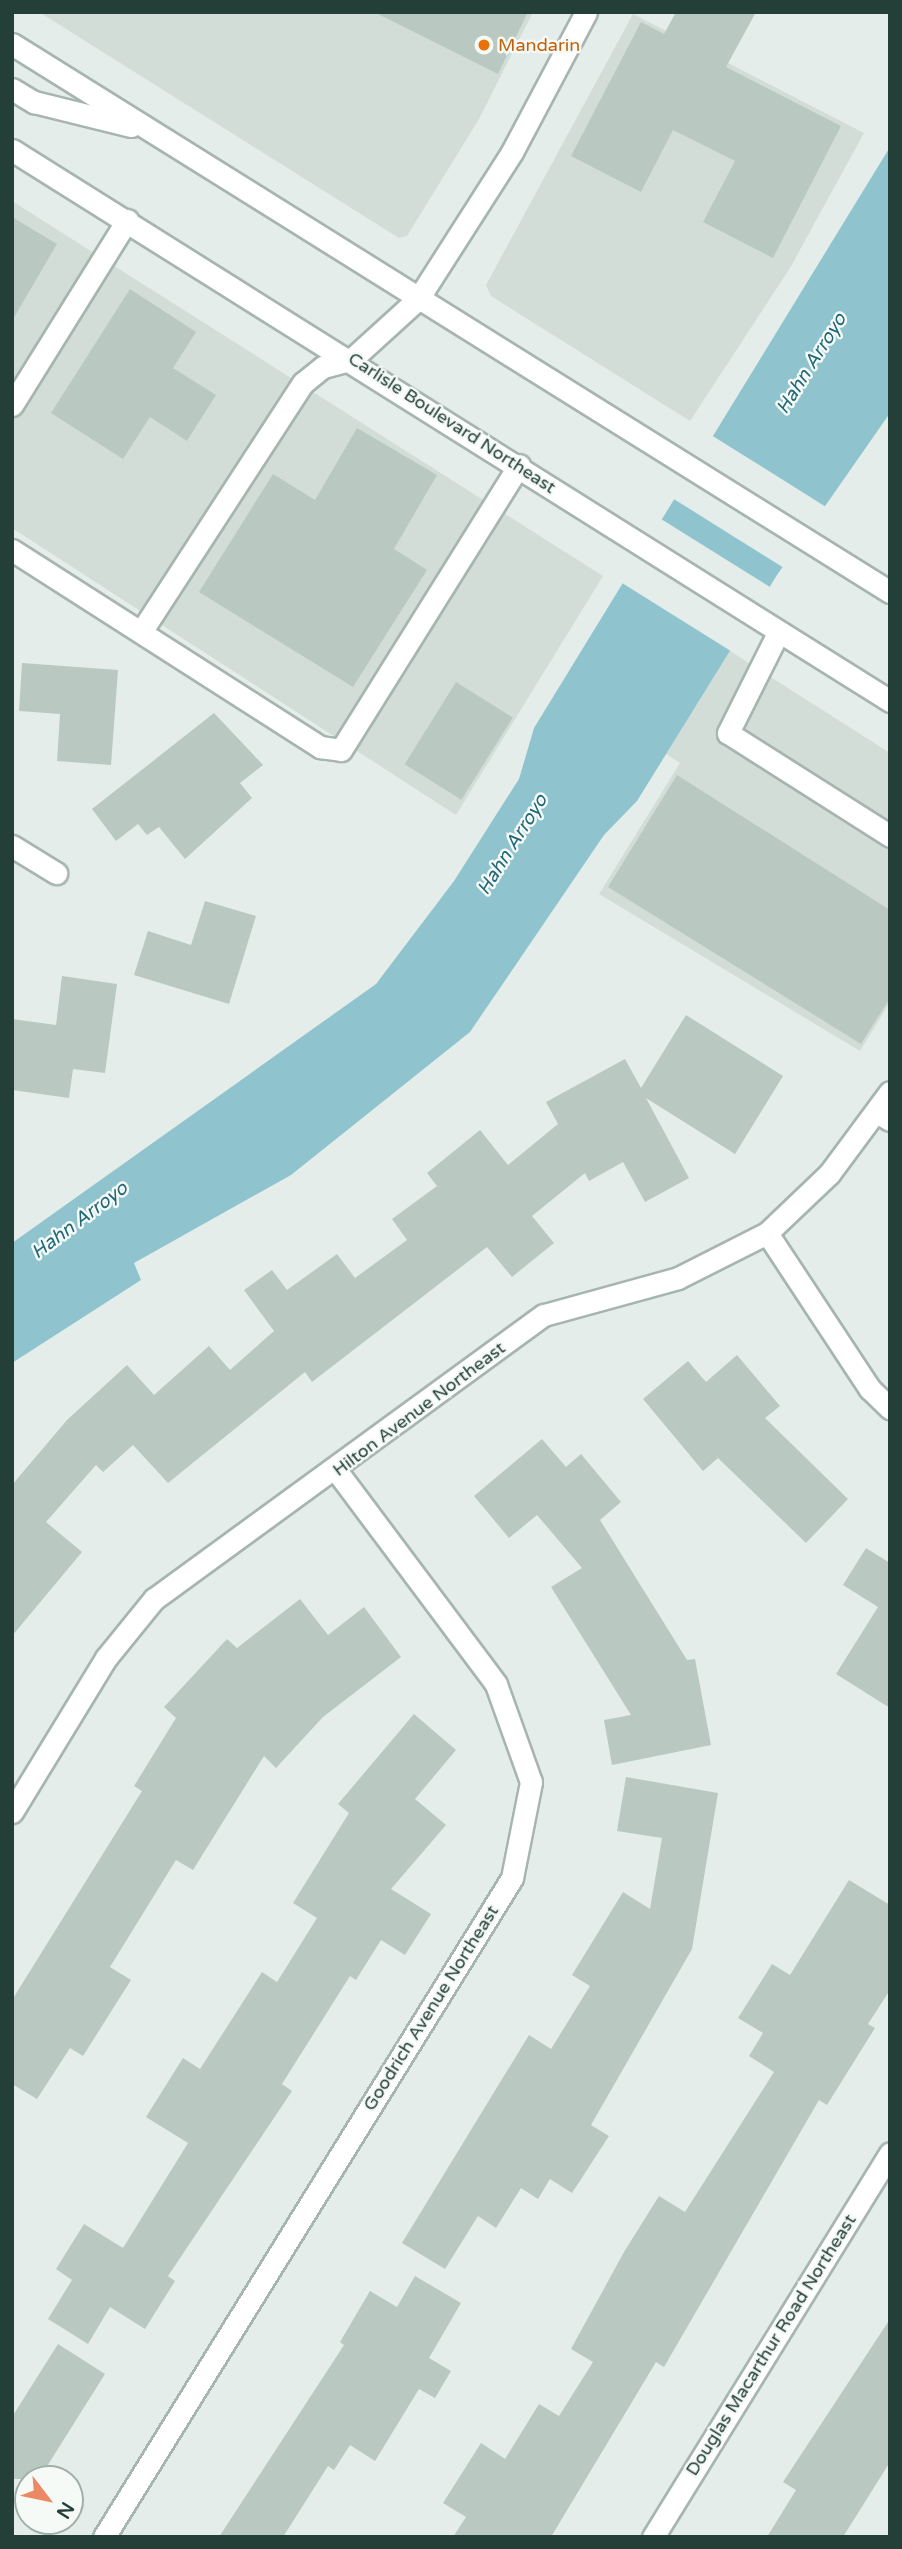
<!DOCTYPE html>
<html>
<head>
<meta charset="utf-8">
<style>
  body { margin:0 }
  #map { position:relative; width:902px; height:2549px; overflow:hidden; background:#e4ede9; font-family:"Varela Round",sans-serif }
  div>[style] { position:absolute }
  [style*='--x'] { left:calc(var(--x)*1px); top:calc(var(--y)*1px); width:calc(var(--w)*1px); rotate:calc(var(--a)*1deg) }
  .built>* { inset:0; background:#d2ddd8 }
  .water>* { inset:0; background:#8fc4cf }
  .pier>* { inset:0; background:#e4ede9; transform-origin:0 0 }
  .building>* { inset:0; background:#bac8c2; transform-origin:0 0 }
  .roads { filter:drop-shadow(2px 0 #a7b5b0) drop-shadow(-2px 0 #a7b5b0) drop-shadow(0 2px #a7b5b0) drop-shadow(0 -2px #a7b5b0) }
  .service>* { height:21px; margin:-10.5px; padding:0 10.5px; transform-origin:10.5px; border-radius:10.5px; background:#fff }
  .minor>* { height:21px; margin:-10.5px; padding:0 10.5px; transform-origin:10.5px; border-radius:10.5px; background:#fff }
  .secondary>* { height:21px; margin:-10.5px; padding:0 10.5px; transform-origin:10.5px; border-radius:10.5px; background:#fff }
  .dots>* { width:19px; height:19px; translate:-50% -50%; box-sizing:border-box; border:4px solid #f5faf7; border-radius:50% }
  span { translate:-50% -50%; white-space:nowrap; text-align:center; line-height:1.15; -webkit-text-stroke:5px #f5faf7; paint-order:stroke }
  .food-label { font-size:18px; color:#c56008 }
  .left { translate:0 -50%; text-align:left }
  .street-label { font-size:18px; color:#243e38 }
  .water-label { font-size:19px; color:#206778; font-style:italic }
  .frame { position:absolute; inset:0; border:14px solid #243e38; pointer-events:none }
  .north { position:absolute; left:14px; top:2465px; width:70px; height:70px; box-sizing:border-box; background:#f5faf7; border:2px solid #a1afab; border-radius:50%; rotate:122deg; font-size:19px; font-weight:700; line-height:28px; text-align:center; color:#243e38 }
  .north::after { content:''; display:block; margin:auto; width:24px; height:32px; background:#ec8863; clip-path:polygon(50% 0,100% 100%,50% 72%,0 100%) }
</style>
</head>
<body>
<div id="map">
  <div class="built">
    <i style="clip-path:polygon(39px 12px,533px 12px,479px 119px,407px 236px,399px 238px)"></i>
    <i style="clip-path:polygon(633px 14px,864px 133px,790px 268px,690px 421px,491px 296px,486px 285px)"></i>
    <i style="clip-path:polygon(12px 201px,603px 576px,456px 815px,12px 528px)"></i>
    <i style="clip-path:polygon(730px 651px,890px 753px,890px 1002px,860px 1051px,599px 894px,680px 763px,666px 754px)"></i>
  </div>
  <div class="water">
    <i style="clip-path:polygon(890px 147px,890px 413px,777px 575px,637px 801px,604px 835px,470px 1032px,291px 1175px,134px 1263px,141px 1280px,12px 1363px,12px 1243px,376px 984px,454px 881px,519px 779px,534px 728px)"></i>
  </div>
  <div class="pier">
    <i style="left:711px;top:435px;width:139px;height:74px;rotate:32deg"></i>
    <i style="left:661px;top:519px;width:132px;height:75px;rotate:32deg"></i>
  </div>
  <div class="building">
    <i style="clip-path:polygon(374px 12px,528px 12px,498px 74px)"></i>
    <i style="clip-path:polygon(676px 12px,756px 12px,726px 67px,841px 126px,773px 258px,703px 222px,735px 161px,673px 130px,641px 192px,571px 156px,641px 22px,664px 34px)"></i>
    <i style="clip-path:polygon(12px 217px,57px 244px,12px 321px)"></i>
    <i style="clip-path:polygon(130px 289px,196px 332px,173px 368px,216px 395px,187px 441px,150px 417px,123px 459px,51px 413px)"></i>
    <i style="clip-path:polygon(357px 428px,437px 475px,394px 549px,427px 570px,353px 687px,199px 592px,273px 474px,315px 500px)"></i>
    <i style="clip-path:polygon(22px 663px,118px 670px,111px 765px,57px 761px,60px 714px,19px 711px)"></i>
    <i style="left:456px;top:682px;width:67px;height:97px;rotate:32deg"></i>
    <i style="clip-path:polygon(214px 713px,263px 765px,240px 783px,252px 798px,185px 859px,159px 827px,147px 835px,138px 824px,116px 841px,92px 809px)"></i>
    <i style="clip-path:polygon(677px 775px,890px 910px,890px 998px,861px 1044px,608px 887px)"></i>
    <i style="clip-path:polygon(205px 901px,256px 916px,229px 1004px,134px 975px,148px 931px,191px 945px)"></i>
    <i style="clip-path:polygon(62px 976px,117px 984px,105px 1073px,73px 1069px,69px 1098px,12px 1090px,12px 1019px,56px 1025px)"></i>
    <i style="clip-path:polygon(686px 1015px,783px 1076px,735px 1154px,646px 1098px,689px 1178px,645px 1202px,623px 1162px,589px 1181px,585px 1173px,532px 1216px,554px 1243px,512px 1277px,487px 1247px,312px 1382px,305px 1372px,168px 1483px,133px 1445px,103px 1472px,96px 1465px,46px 1522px,82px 1552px,12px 1636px,12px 1485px,67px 1420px,127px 1365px,154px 1395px,209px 1346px,230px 1370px,274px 1331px,244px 1290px,272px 1270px,287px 1290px,337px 1254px,355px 1278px,407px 1240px,392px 1219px,437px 1186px,427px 1173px,480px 1130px,508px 1165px,558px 1124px,546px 1102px,625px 1059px,641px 1088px)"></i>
    <i style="clip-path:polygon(737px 1355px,780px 1406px,765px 1418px,848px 1499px,806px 1543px,718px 1458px,703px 1471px,643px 1399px,688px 1361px,706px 1382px)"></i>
    <i style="clip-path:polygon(542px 1439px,566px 1467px,581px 1454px,621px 1502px,600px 1520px,687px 1660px,695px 1659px,711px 1745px,612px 1765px,604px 1720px,631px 1715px,551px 1587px,582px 1568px,537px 1515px,509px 1538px,474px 1496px)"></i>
    <i style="clip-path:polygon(866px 1548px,890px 1563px,890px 1708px,836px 1674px,878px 1607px,843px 1585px)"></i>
    <i style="clip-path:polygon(300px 1599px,328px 1635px,364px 1607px,401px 1657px,323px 1717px,276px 1768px,264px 1756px,193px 1870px,176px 1860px,110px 1967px,131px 1980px,83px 2056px,70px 2048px,37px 2099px,12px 2084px,12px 2000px,142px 1791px,134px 1786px,176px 1718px,164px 1707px,227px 1639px,237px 1648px)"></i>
    <i style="clip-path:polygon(414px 1714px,456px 1750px,415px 1799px,446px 1825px,391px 1889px,431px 1914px,405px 1955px,381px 1940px,356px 1980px,350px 1976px,282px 2084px,292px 2091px,168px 2276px,175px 2281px,145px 2329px,110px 2307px,88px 2344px,48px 2319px,72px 2280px,56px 2269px,84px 2224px,123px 2248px,188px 2143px,146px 2117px,183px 2058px,200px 2069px,262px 1972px,277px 1982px,317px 1918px,293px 1903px,349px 1813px,338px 1804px)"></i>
    <i style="clip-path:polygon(626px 1777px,718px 1793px,692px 1949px,591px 2125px,609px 2136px,572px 2193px,550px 2179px,538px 2199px,521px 2188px,496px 2228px,478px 2216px,445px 2269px,402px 2243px,529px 2035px,551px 2049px,590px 1986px,572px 1975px,623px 1892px,650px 1909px,662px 1838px,617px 1831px)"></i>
    <i style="clip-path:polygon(849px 1880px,890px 1905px,890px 1990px,868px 2024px,875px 2028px,827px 2105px,819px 2100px,664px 2367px,656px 2362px,551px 2537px,453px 2537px,466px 2517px,443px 2503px,481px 2443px,505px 2459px,539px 2404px,559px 2416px,593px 2362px,571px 2349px,624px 2252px,659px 2196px,685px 2212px,774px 2072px,749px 2056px,763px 2033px,738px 2018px,772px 1964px,790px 1975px)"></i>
    <i style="clip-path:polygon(415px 2276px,461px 2303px,429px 2358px,451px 2371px,435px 2398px,419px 2389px,375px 2461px,350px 2445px,334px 2470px,328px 2466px,283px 2537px,219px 2537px,344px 2345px,340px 2342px,370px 2291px,397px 2307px)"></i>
    <i style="clip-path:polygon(890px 2319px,890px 2462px,843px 2537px,767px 2537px,796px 2490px,783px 2482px)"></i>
    <i style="clip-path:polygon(58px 2344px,105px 2374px,39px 2479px,12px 2479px,12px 2417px)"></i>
  </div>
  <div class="roads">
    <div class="service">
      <i style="--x:12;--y:405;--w:218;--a:-58.1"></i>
      <i style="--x:12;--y:550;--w:366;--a:32.6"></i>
      <i style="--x:320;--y:747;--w:21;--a:8"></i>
      <i style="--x:341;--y:750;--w:336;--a:-58"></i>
      <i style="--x:141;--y:632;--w:297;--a:-57"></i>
      <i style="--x:303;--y:383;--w:26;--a:-39"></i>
      <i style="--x:323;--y:367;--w:30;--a:-15"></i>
      <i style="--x:778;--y:633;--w:112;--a:116.6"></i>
      <i style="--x:728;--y:733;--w:192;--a:32.4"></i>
      <i style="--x:877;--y:1112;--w:15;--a:32"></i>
    </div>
    <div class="minor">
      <i style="--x:352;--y:359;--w:89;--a:-42.3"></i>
      <i style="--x:418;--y:299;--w:174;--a:-57.4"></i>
      <i style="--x:512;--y:152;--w:158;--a:-62.1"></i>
      <i style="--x:12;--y:846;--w:52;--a:31.5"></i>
      <i style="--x:767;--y:1233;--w:187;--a:56.6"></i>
      <i style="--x:870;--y:1389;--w:28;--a:44"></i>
      <i style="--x:12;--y:1812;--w:180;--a:-58.6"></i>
      <i style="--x:106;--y:1658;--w:76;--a:-50.9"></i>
      <i style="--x:154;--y:1599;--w:482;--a:-36.1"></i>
      <i style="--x:544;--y:1315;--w:139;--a:-15.4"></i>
      <i style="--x:678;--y:1278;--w:100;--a:-26.8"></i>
      <i style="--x:767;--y:1233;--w:86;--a:-43.6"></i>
      <i style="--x:829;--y:1174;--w:102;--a:-53.4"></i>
      <i style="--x:104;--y:2537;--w:775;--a:-58.24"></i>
      <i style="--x:512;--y:1878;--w:98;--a:-78.8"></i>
      <i style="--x:531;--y:1782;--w:104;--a:-109.7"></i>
      <i style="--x:496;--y:1684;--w:267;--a:-126.8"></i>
      <i style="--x:653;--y:2537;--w:451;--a:-58.3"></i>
    </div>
    <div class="secondary">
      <i style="--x:12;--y:44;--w:1035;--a:31.97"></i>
      <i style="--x:12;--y:89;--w:26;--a:31"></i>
      <i style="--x:34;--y:102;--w:100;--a:13.9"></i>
      <i style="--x:12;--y:150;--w:1037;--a:32.11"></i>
    </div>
  </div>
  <div class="dots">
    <i style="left:484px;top:45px;background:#e8710a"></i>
  </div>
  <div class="food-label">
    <span class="left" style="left:498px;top:45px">Mandarin</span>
  </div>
  <div class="street-label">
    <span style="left:452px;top:423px;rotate:33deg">Carlisle Boulevard Northeast</span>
    <span style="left:419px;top:1409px;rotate:-37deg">Hilton Avenue Northeast</span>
    <span style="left:431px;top:2008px;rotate:-58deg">Goodrich Avenue Northeast</span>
    <span style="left:771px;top:2345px;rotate:-58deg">Douglas Macarthur Road Northeast</span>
  </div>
  <div class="water-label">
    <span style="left:812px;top:364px;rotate:-58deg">Hahn Arroyo</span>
    <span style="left:513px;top:845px;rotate:-58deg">Hahn Arroyo</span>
    <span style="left:80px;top:1221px;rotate:-37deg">Hahn Arroyo</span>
  </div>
  <div class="frame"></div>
  <div class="north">N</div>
</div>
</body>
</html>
